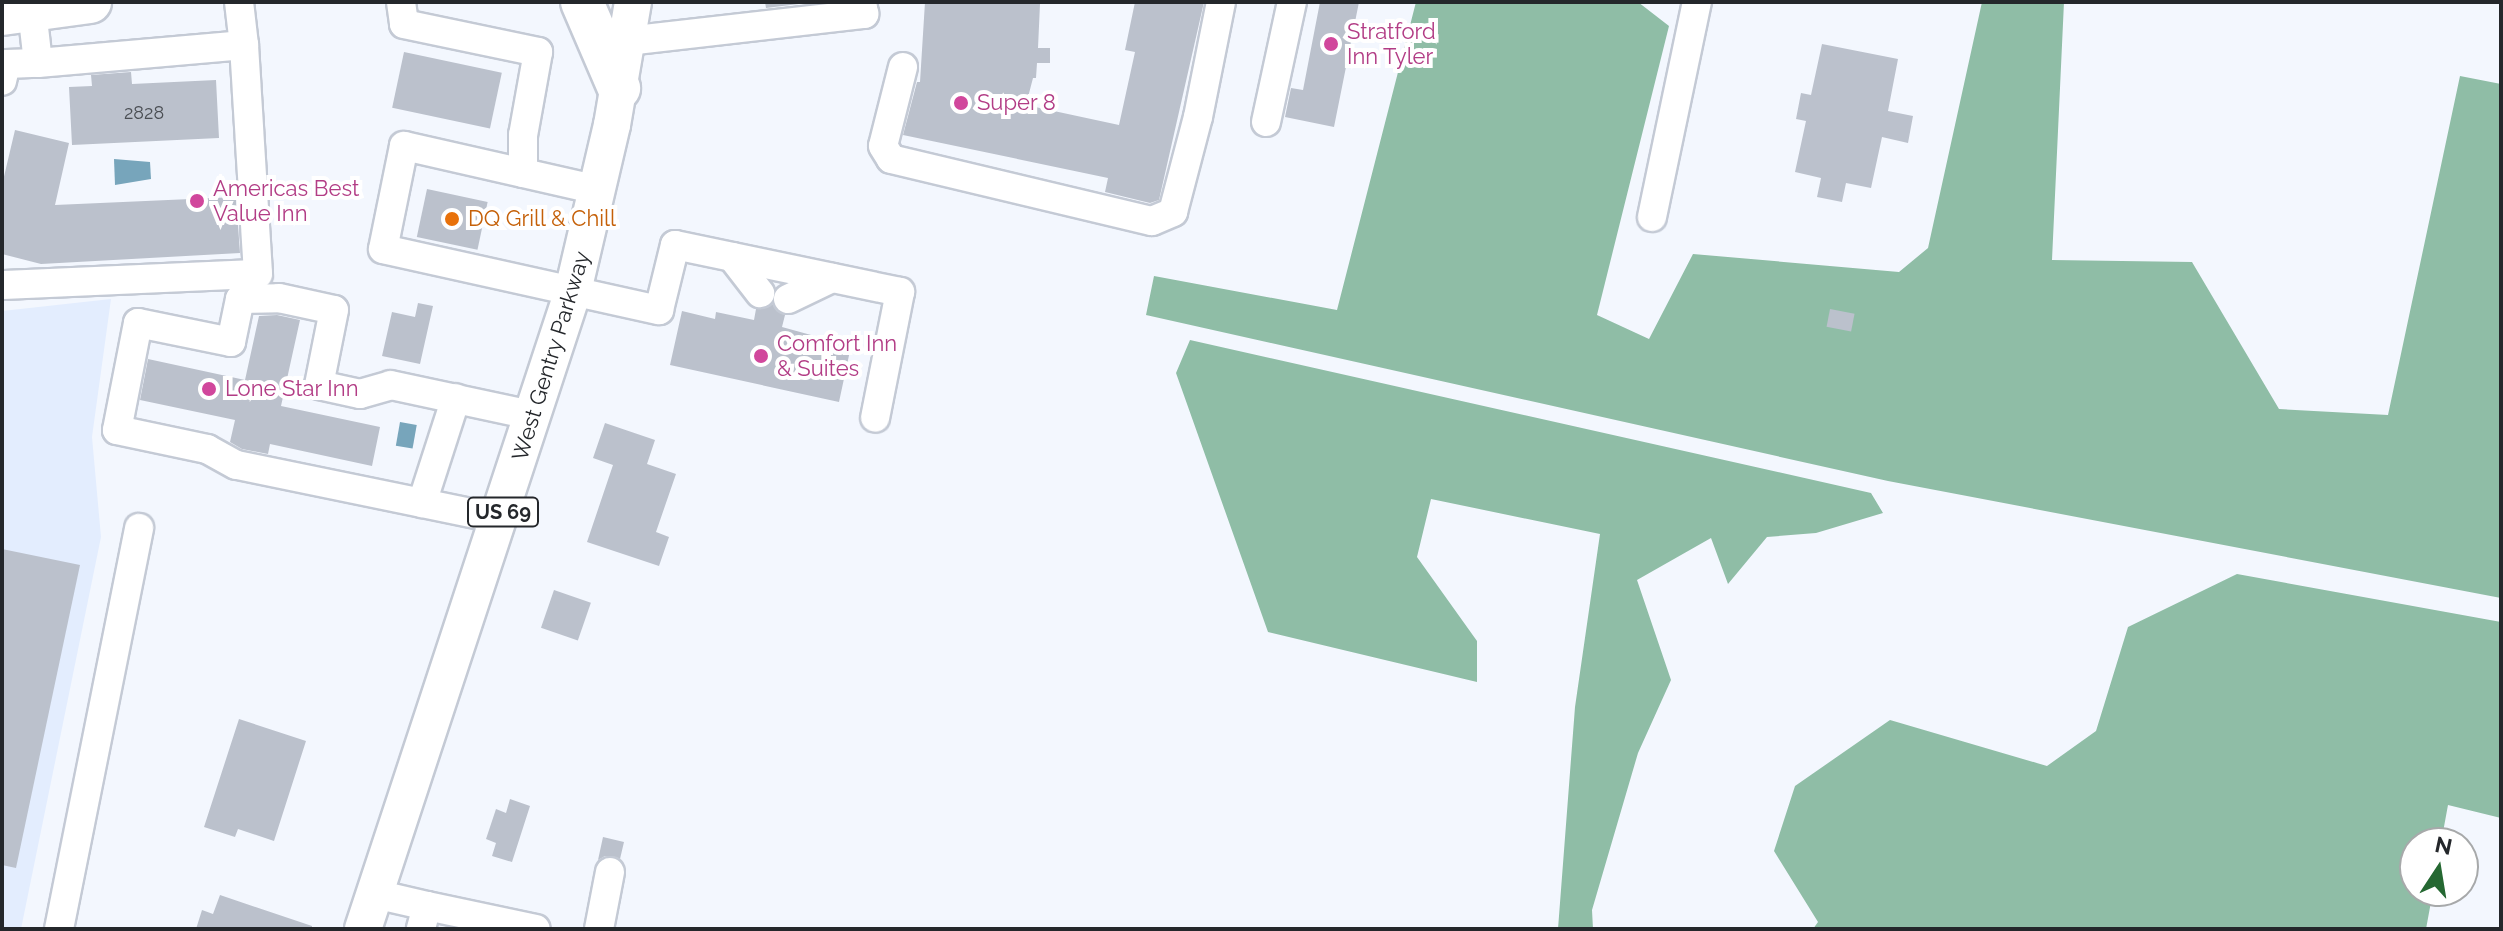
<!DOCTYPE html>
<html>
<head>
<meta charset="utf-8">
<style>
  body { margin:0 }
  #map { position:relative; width:2503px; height:931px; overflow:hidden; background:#f3f7fe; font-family:Raleway,sans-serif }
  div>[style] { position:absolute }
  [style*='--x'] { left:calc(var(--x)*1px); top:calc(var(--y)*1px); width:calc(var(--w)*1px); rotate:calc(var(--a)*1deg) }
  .built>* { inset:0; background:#e3edfe }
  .forest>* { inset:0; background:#8fbda6 }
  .water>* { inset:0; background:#77a5bb; transform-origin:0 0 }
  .building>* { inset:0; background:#bbc1cc; transform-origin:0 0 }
  .roads { filter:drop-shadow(2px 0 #c4cad5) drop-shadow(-2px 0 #c4cad5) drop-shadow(0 2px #c4cad5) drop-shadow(0 -2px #c4cad5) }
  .minor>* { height:28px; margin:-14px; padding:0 14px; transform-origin:14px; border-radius:14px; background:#fff }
  .major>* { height:36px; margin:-18px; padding:0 18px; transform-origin:18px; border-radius:18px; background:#fff }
  .highway>* { height:42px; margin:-21px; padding:0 21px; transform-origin:21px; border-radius:21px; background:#fff }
  .dots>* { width:22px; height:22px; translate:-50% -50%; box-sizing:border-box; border:4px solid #fff; border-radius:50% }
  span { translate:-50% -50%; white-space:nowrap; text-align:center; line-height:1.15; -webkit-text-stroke:8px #fff; paint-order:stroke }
  .number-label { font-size:18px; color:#4a4e53 }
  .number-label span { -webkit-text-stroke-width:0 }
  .shield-label span { padding:2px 6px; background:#fff; border:2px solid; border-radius:6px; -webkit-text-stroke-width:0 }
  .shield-label { font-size:20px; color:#24272b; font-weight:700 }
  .hotel-label { font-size:22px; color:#b23c85 }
  .left { translate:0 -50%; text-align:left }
  .food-label { font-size:22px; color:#c56008 }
  .street-label { font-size:22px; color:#24272b }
  .frame { position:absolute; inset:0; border:4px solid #24272b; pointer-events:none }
  .north { position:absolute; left:2399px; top:827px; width:80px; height:80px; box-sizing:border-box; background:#fff; border:2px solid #a7a9aa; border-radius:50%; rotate:12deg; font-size:22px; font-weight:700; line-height:32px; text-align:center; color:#24272b }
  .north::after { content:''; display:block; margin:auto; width:28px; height:36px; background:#256832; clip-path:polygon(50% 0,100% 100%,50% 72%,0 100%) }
</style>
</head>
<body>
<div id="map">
  <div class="built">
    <i style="clip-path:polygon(111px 299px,92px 437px,101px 537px,21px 929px,2px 929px,2px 311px)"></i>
  </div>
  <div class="forest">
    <i style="clip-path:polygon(1416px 2px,1638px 2px,1669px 26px,1597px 315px,1649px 339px,1693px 254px,1899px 272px,1928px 248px,1982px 2px,2064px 2px,2052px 260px,2192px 262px,2279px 409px,2388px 415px,2460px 76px,2501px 84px,2501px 598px,1888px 481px,1146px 315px,1154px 276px,1337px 310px)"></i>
    <i style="clip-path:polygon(1190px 340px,1871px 493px,1883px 513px,1816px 533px,1767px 537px,1728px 584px,1711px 538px,1637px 580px,1671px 680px,1638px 753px,1592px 910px,1593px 929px,1558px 929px,1575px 707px,1600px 534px,1431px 499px,1417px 557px,1477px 641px,1477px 682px,1268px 632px,1176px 373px)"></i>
    <i style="clip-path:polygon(2237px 574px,2501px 622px,2501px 818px,2448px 805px,2441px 843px,2415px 843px,2415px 891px,2433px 891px,2426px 929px,1813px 929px,1818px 922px,1774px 851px,1795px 786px,1890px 720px,2047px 766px,2096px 731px,2128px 627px)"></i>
  </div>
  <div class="water">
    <i style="clip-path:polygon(114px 159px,150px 162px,151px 179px,115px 185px)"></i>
    <i style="left:400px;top:422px;width:17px;height:24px;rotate:10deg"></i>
  </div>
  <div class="building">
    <i style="clip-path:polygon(765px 2px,815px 2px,766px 8px)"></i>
    <i style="clip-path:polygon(925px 2px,1040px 4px,1038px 48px,1050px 48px,1050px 63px,1037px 63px,1036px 78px,1033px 78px,1026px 105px,1119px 125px,1135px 52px,1125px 50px,1135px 2px,1204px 2px,1159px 200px,1150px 203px,1105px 192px,1108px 178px,903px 135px,917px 82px,920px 82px)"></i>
    <i style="clip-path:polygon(1320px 2px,1359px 2px,1334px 127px,1285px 117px,1291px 88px,1303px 90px)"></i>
    <i style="clip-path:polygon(1822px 44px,1898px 59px,1888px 111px,1913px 116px,1908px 143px,1882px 137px,1871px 188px,1846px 183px,1842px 202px,1817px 197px,1821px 178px,1795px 172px,1806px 121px,1796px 119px,1801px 93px,1811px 95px)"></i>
    <i style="left:404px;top:52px;width:100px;height:57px;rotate:12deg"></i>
    <i style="clip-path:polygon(131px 72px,132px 84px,216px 80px,219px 138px,72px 145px,69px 87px,92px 86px,91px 75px)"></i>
    <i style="clip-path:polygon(15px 130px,69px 143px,55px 205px,236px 197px,240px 253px,41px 264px,2px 254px,2px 185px)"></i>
    <i style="left:427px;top:189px;width:62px;height:49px;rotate:12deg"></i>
    <i style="clip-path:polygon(418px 303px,433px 306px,420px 364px,382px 356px,392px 312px,415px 317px)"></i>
    <i style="clip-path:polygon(772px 304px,785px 315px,782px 327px,851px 346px,839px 402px,670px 365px,682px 311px,715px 319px,716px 312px,754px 320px,756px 309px)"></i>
    <i style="left:1830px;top:309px;width:25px;height:18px;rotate:11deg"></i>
    <i style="clip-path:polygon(277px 315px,300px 320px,281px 406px,380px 427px,372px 466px,270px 444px,268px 454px,242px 449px,230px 442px,235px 420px,140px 400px,148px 359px,245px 380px,259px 316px)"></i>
    <i style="clip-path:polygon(605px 423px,655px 440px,647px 464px,676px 474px,656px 532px,669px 537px,659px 566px,587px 542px,613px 465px,593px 458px)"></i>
    <i style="clip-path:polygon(2px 549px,80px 565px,16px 868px,2px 865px)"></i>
    <i style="left:554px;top:590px;width:39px;height:40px;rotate:19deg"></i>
    <i style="clip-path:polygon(239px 719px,306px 741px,274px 841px,238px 829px,235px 837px,204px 827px)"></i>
    <i style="clip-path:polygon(510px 799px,530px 806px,512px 862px,492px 856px,496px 843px,486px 839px,496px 809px,506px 813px)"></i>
    <i style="clip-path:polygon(603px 837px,624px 842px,620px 859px,605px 856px,598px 860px)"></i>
    <i style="clip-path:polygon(220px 895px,312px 926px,312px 929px,196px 929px,202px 910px,213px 914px)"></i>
  </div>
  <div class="roads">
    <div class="minor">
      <i style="--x:401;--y:2;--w:22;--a:82"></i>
      <i style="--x:404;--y:24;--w:137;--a:11.8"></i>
      <i style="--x:538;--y:52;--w:84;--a:100.2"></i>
      <i style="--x:523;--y:135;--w:38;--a:90"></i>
      <i style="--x:32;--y:10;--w:53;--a:83.5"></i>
      <i style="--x:38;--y:63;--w:207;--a:-5"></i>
      <i style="--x:244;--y:45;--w:43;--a:-96.6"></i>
      <i style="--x:627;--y:41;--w:239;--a:-6.5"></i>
      <i style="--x:864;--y:14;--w:12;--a:-99"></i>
      <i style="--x:903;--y:67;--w:81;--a:104.2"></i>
      <i style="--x:883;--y:146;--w:15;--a:58"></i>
      <i style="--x:891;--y:159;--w:268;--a:13.4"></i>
      <i style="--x:1152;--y:221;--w:23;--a:-23"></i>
      <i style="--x:1173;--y:212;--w:98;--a:-75.3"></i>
      <i style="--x:1198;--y:117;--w:117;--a:-78.7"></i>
      <i style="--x:2;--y:81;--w:17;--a:-77"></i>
      <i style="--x:6;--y:64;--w:32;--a:-2"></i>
      <i style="--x:1266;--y:122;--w:123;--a:-77.8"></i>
      <i style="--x:598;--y:190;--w:199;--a:-167.2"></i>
      <i style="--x:404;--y:146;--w:105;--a:101.5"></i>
      <i style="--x:383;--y:249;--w:283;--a:12.5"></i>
      <i style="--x:659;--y:310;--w:67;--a:-76.2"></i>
      <i style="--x:675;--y:245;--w:230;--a:11.8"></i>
      <i style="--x:900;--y:292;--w:128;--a:101.2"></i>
      <i style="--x:1652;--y:217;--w:220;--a:-78.2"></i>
      <i style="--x:732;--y:257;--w:46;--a:52.1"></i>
      <i style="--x:2;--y:285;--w:256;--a:-2.5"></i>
      <i style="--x:258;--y:274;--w:229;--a:-93.5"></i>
      <i style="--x:788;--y:299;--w:49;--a:-25.5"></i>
      <i style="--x:422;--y:503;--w:110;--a:-72.1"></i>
      <i style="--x:500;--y:519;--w:269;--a:-168.4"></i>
      <i style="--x:236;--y:465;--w:33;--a:-151"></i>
      <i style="--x:207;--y:449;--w:92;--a:-168.1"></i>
      <i style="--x:117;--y:430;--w:109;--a:-78.9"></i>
      <i style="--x:138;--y:323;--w:95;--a:11.5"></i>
      <i style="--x:231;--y:342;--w:44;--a:-78.2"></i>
      <i style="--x:240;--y:299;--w:39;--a:-1"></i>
      <i style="--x:279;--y:298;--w:56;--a:12.3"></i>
      <i style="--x:334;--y:310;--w:76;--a:101.3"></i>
      <i style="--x:319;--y:385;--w:42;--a:12.4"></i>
      <i style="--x:360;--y:394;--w:32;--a:-16"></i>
      <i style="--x:391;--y:385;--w:147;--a:12.1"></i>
      <i style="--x:375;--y:894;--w:53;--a:13"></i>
      <i style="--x:427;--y:906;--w:24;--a:105"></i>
      <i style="--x:427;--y:906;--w:111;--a:11.9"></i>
      <i style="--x:59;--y:929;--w:409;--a:-78.7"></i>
      <i style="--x:599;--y:929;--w:58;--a:-79.1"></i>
    </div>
    <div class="major">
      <i style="--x:363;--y:929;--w:672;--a:-71.78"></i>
      <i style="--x:573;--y:291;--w:171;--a:-76.8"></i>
      <i style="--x:612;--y:125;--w:125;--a:-80.3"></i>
    </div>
    <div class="highway">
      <i style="--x:582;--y:2;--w:94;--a:66.7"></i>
      <i style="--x:2;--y:14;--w:89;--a:-7.8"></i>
    </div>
  </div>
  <div class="dots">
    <i style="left:1331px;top:44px;background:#d1479c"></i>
    <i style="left:961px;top:103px;background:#d1479c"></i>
    <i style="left:197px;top:201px;background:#d1479c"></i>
    <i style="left:452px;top:219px;background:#e8710a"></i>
    <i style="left:761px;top:356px;background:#d1479c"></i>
    <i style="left:209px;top:389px;background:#d1479c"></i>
  </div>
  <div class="number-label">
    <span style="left:144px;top:113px">2828</span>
  </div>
  <div class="shield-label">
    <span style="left:503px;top:512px">US 69</span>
  </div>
  <div class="hotel-label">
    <span class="left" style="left:1347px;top:44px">Stratford<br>Inn Tyler</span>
    <span class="left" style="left:977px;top:103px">Super 8</span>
    <span class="left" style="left:213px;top:201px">Americas Best<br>Value Inn</span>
    <span class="left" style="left:777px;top:356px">Comfort Inn<br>&amp; Suites</span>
    <span class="left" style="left:225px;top:389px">Lone Star Inn</span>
  </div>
  <div class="food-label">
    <span class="left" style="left:468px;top:219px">DQ Grill &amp; Chill</span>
  </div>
  <div class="street-label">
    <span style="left:551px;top:356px;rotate:-73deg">West Gentry Parkway</span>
  </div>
  <div class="frame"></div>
  <div class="north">N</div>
</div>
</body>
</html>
